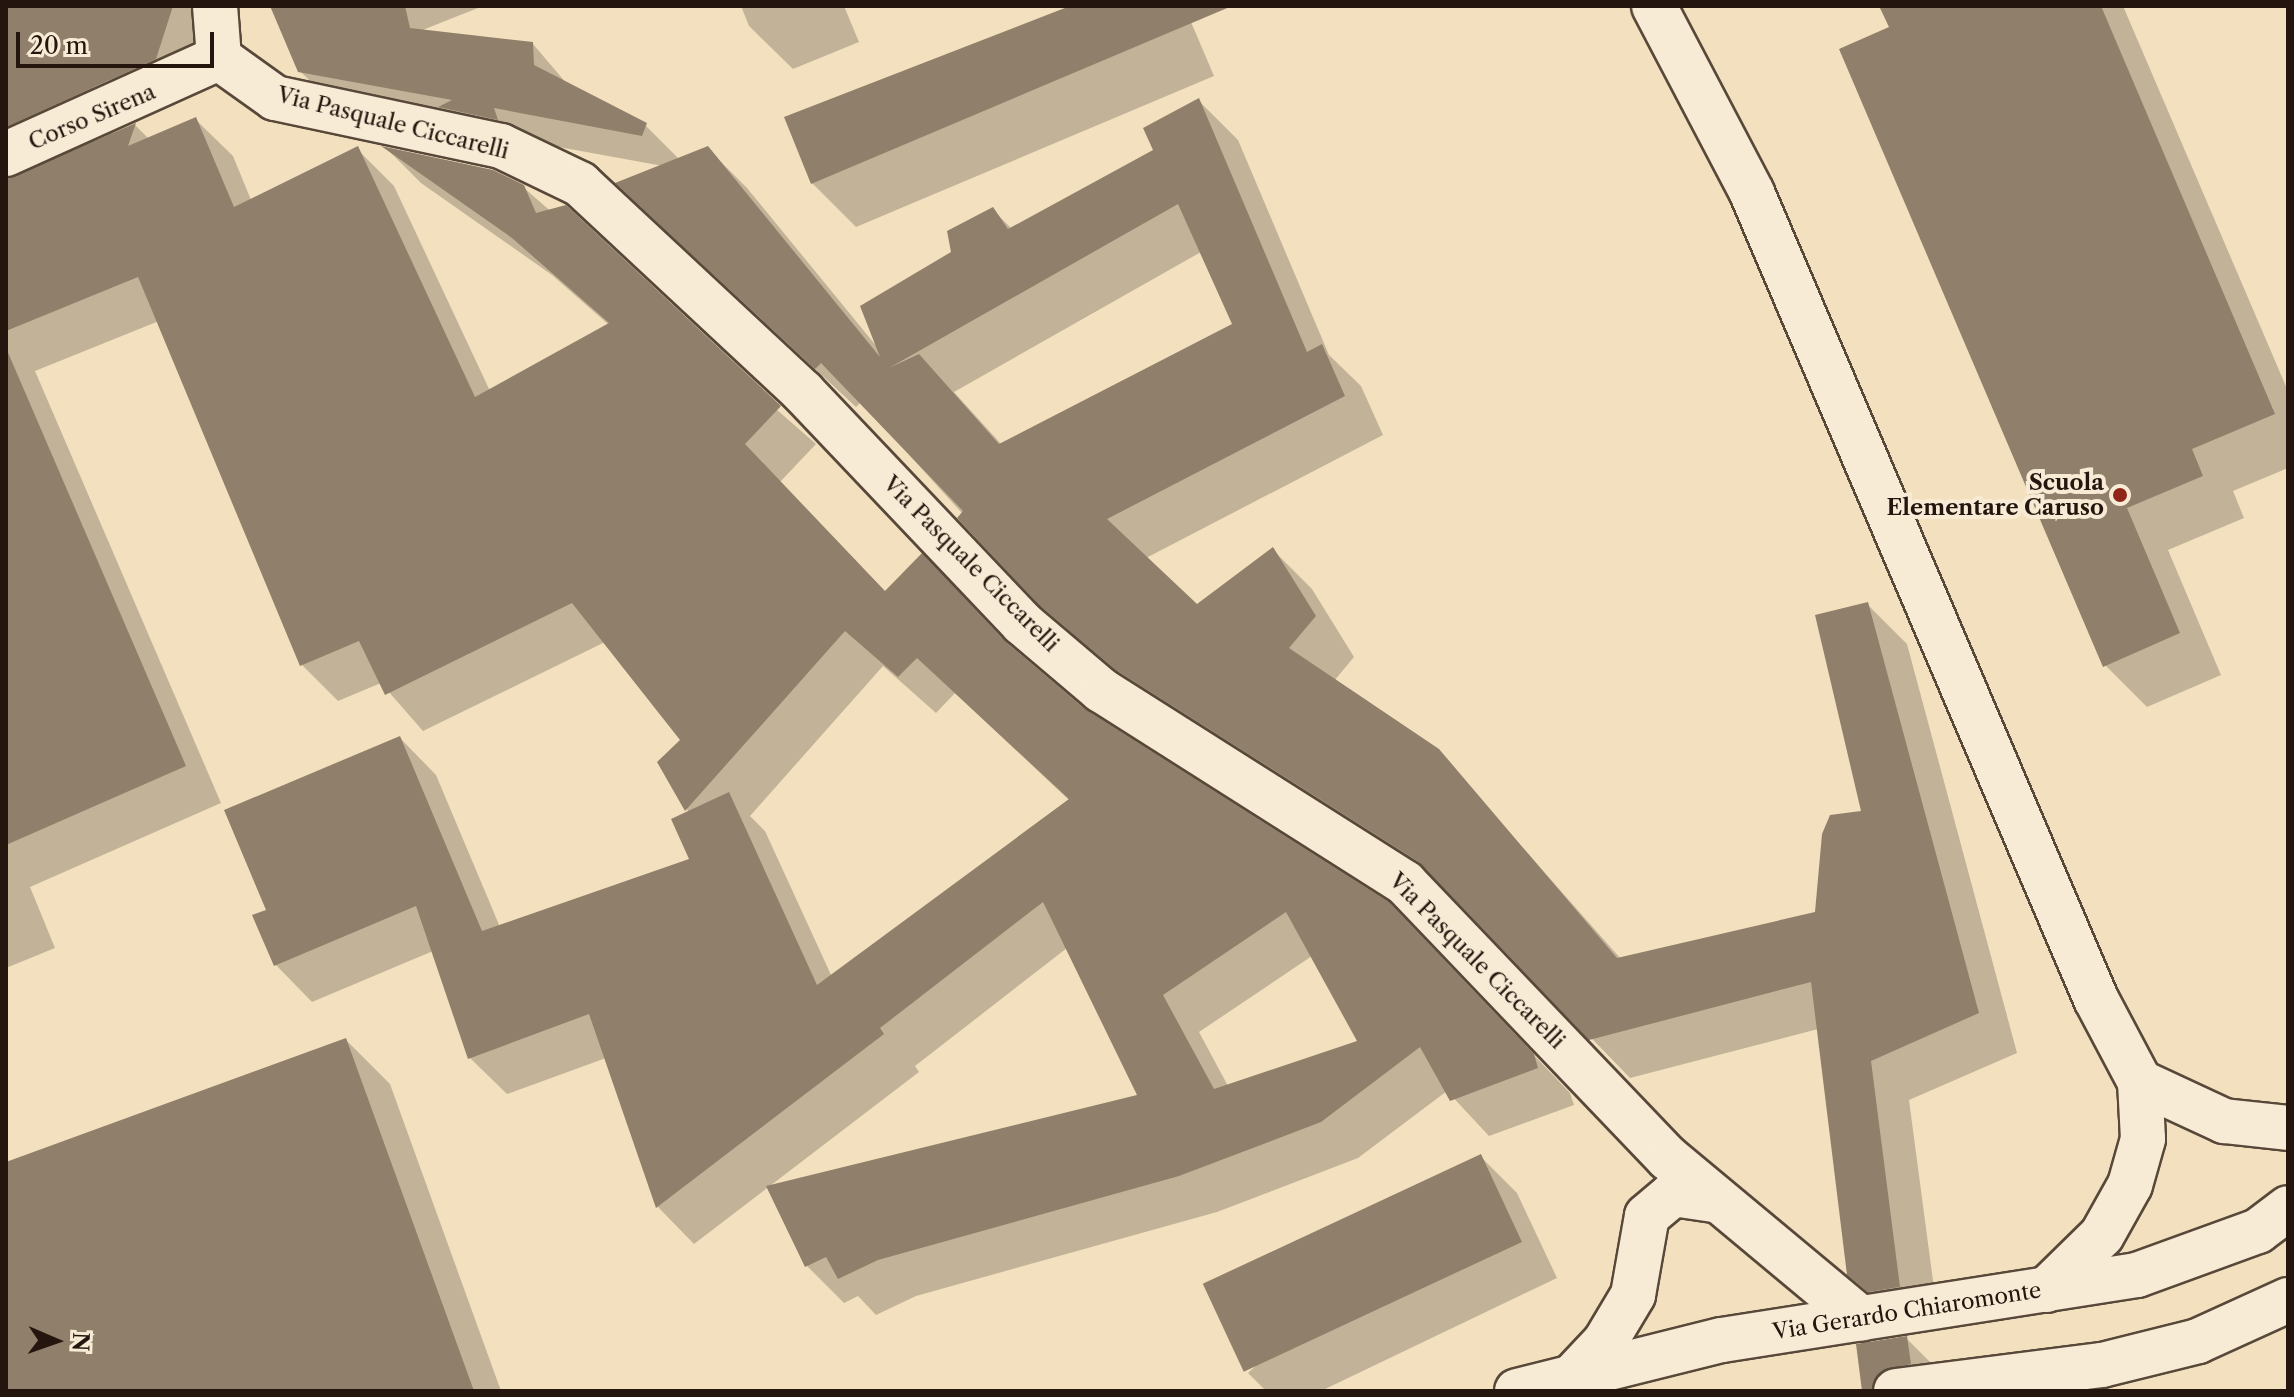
<!DOCTYPE html>
<html>
<head>
<meta charset="utf-8">
<style>
  body { margin:0 }
  #map { position:relative; width:2294px; height:1397px; overflow:hidden; background:#f3e0be; font-family:"Libre Caslon Text",serif }
  div>[style] { position:absolute }
  [style*='--x'] { left:calc(var(--x)*1px); top:calc(var(--y)*1px); width:calc(var(--w)*1px); rotate:calc(var(--a)*1deg) }
  .shadow>* { inset:0; background:#0003 }
  .building>* { inset:0; background:#907f6a; transform-origin:0 0 }
  .roads { filter:drop-shadow(2px 0 #58483a) drop-shadow(-2px 0 #58483a) drop-shadow(0 2px #58483a) drop-shadow(0 -2px #58483a) }
  .minor>* { height:44px; margin:-22px; padding:0 22px; transform-origin:22px; border-radius:22px; background:#f7ebd5 }
  .tertiary>* { height:44px; margin:-22px; padding:0 22px; transform-origin:22px; border-radius:22px; background:#f7ebd5 }
  .dots>* { width:22px; height:22px; translate:-50% -50%; box-sizing:border-box; border:4px solid #f7ebd5; border-radius:50% }
  span { translate:-50% -50%; white-space:nowrap; text-align:center; line-height:1.15; -webkit-text-stroke:8px #f7ebd5; paint-order:stroke }
  .street-label { font-size:22px; color:#24150e }
  .poi-label { font-size:22px; color:#24150e; font-weight:700 }
  .right { translate:-100% -50%; text-align:right }
  .frame { position:absolute; inset:0; border:8px solid #24150e; pointer-events:none }
  .north { position:absolute; left:16px; top:1301px; width:80px; height:80px; -webkit-text-stroke:6px #f7ebd5; paint-order:stroke; rotate:92deg; font-size:22px; font-weight:700; line-height:32px; text-align:center; color:#24150e }
  .north::after { content:''; display:block; margin:auto; width:28px; height:36px; background:#24150e; clip-path:polygon(50% 0,100% 100%,50% 72%,0 100%) }
  .scale { position:absolute; left:16px; top:32px; width:198px; height:36px; box-sizing:border-box; border:4px solid #24150e; border-top:0; padding-left:10px; font-size:24px; line-height:28px; white-space:nowrap; color:#24150e; -webkit-text-stroke:6px #f7ebd5; paint-order:stroke }
</style>
</head>
<body>
<div id="map">
  <div class="shadow">
    <i style="clip-path:polygon(evenodd,6px 6px,56px 6px,113px 135px,135px 125px,149px 139px,196px 120px,233px 156px,251px 200px,357px 149px,394px 186px,490px 391px,609px 325px,552px 275px,421px 183px,387px 149px,523px 187px,816px 444px,780px 482px,886px 593px,1014px 652px,1084px 711px,1426px 942px,1570px 1093px,1574px 1105px,1489px 1136px,1447px 1091px,1358px 1158px,1217px 1212px,916px 1296px,876px 1315px,858px 1296px,844px 1303px,807px 1266px,769px 1188px,1140px 1096px,1067px 948px,915px 1066px,919px 1072px,694px 1244px,658px 1207px,606px 1058px,507px 1094px,470px 1058px,433px 951px,312px 1002px,276px 965px,269px 911px,400px 738px,436px 775px,500px 927px,691px 860px,689px 813px,660px 762px,683px 740px,605px 642px,423px 731px,381px 683px,338px 701px,301px 664px,159px 321px,35px 371px,221px 803px,30px 887px,55px 948px,6px 968px,6px 6px,107px 134px,107px 154px,94px 141px,107px 134px,6px 6px,883px 666px,936px 713px,955px 693px,1070px 801px,832px 977px,765px 831px,750px 816px,883px 666px,6px 6px,1312px 956px,1360px 1042px,1228px 1086px,1199px 1032px,1312px 956px)"></i>
    <i style="clip-path:polygon(112px 6px,203px 6px,202px 54px,143px 114px,109px 80px)"></i>
    <i style="clip-path:polygon(evenodd,272px 6px,483px 6px,420px 31px,533px 44px,567px 84px,645px 125px,680px 160px,708px 149px,747px 188px,878px 348px,993px 210px,1012px 229px,1156px 151px,1199px 101px,1238px 140px,1329px 355px,1361px 386px,1383px 435px,1146px 558px,1197px 607px,1273px 550px,1312px 589px,1354px 657px,1334px 681px,1437px 751px,1621px 959px,1817px 914px,1863px 812px,1867px 604px,1907px 644px,2017px 1053px,1909px 1100px,1939px 1326px,1889px 1314px,1849px 1274px,1818px 1029px,1630px 1078px,1456px 898px,1157px 709px,1081px 644px,861px 402px,856px 407px,657px 222px,663px 166px,335px 106px,300px 71px,272px 6px,1201px 252px,1235px 325px,1002px 445px,954px 392px,1201px 252px)"></i>
    <i style="clip-path:polygon(741px 6px,844px 6px,859px 42px,793px 69px,749px 26px)"></i>
    <i style="clip-path:polygon(1076px 6px,1174px 6px,1191px 22px,1214px 76px,856px 227px,812px 183px)"></i>
    <i style="clip-path:polygon(1882px 6px,2123px 6px,2288px 391px,2288px 468px,2233px 491px,2244px 518px,2168px 550px,2221px 675px,2147px 707px,2105px 665px)"></i>
    <i style="clip-path:polygon(346px 1040px,390px 1084px,501px 1391px,6px 1391px,6px 1164px)"></i>
    <i style="clip-path:polygon(1481px 1157px,1517px 1193px,1557px 1278px,1321px 1391px,1266px 1391px,1248px 1373px)"></i>
    <i style="clip-path:polygon(1906px 1338px,1932px 1364px,1935px 1389px,1864px 1391px)"></i>
  </div>
  <div class="building">
    <i style="clip-path:polygon(6px 6px,173px 6px,156px 59px,6px 127px)"></i>
    <i style="clip-path:polygon(270px 6px,405px 6px,410px 28px,533px 42px,534px 65px,647px 123px,642px 136px,494px 108px,498px 120px,438px 107px,452px 100px,298px 72px)"></i>
    <i style="clip-path:polygon(1070px 6px,1232px 6px,811px 184px,784px 117px)"></i>
    <i style="clip-path:polygon(1879px 6px,2101px 6px,2275px 414px,2192px 449px,2203px 476px,2127px 508px,2180px 633px,2103px 667px,1839px 49px,1889px 27px)"></i>
    <i style="clip-path:polygon(evenodd,1199px 98px,1307px 352px,1322px 344px,1345px 396px,1107px 519px,1197px 604px,1273px 547px,1316px 616px,1289px 648px,1439px 749px,1617px 958px,1815px 912px,1822px 834px,1830px 815px,1861px 811px,1815px 615px,1868px 602px,1979px 1013px,1871px 1061px,1900px 1287px,1868px 1292px,1847px 1275px,1811px 982px,1589px 1040px,1419px 862px,1116px 670px,1039px 605px,957px 518px,963px 511px,821px 363px,815px 369px,615px 183px,708px 146px,880px 357px,860px 306px,951px 252px,947px 231px,993px 207px,1008px 229px,1153px 150px,1143px 128px,1199px 98px,1178px 204px,1232px 324px,999px 444px,919px 354px,889px 368px,1178px 204px)"></i>
    <i style="clip-path:polygon(evenodd,196px 117px,234px 207px,358px 146px,475px 397px,609px 323px,512px 238px,381px 146px,493px 170px,524px 185px,536px 213px,566px 205px,781px 406px,745px 444px,885px 591px,922px 553px,1006px 642px,1085px 709px,1389px 902px,1534px 1054px,1538px 1068px,1450px 1101px,1420px 1047px,1321px 1122px,1179px 1176px,878px 1260px,838px 1279px,826px 1257px,805px 1267px,766px 1186px,1137px 1095px,1043px 902px,880px 1028px,884px 1034px,656px 1208px,589px 1014px,468px 1059px,416px 906px,274px 966px,252px 915px,266px 910px,224px 810px,400px 736px,482px 931px,689px 859px,671px 819px,729px 792px,817px 985px,1069px 799px,917px 658px,898px 677px,845px 631px,685px 811px,657px 762px,680px 740px,572px 603px,385px 695px,359px 641px,300px 666px,138px 277px,6px 331px,6px 179px,136px 123px,128px 146px,196px 117px,1286px 912px,1357px 1041px,1214px 1089px,1163px 995px,1286px 912px)"></i>
    <i style="clip-path:polygon(6px 348px,186px 766px,6px 845px)"></i>
    <i style="clip-path:polygon(346px 1038px,474px 1391px,6px 1391px,6px 1162px)"></i>
    <i style="left:1481px;top:1154px;width:97px;height:307px;rotate:65deg"></i>
    <i style="clip-path:polygon(1907px 1336px,1911px 1364px,1882px 1371px,1872px 1391px,1862px 1391px,1856px 1344px)"></i>
  </div>
  <div class="roads">
    <div class="minor">
      <i style="--x:215;--y:6;--w:52;--a:85.6"></i>
      <i style="--x:1654;--y:6;--w:211;--a:62.3"></i>
      <i style="--x:1752;--y:193;--w:876;--a:66.89"></i>
      <i style="--x:2096;--y:999;--w:94;--a:62.1"></i>
      <i style="--x:2140;--y:1082;--w:93;--a:24.9"></i>
      <i style="--x:2224;--y:1121;--w:64;--a:6.2"></i>
      <i style="--x:219;--y:58;--w:69;--a:35.5"></i>
      <i style="--x:275;--y:98;--w:231;--a:12"></i>
      <i style="--x:501;--y:146;--w:88;--a:25.7"></i>
      <i style="--x:580;--y:184;--w:305;--a:43"></i>
      <i style="--x:803;--y:392;--w:318;--a:46.5"></i>
      <i style="--x:1022;--y:623;--w:104;--a:40.3"></i>
      <i style="--x:1101;--y:690;--w:360;--a:32.4"></i>
      <i style="--x:1405;--y:883;--w:381;--a:46.3"></i>
      <i style="--x:1668;--y:1158;--w:251;--a:39.8"></i>
      <i style="--x:6;--y:154;--w:234;--a:-24.3"></i>
      <i style="--x:2046;--y:1290;--w:78;--a:-44.5"></i>
      <i style="--x:2102;--y:1235;--w:57;--a:-60.8"></i>
      <i style="--x:2130;--y:1185;--w:48;--a:-74.2"></i>
      <i style="--x:2143;--y:1139;--w:57;--a:-93"></i>
      <i style="--x:1572;--y:1377;--w:48;--a:-46.7"></i>
      <i style="--x:1605;--y:1342;--w:55;--a:-59.2"></i>
      <i style="--x:1633;--y:1295;--w:80;--a:-80"></i>
      <i style="--x:1647;--y:1216;--w:34;--a:-40"></i>
      <i style="--x:1673;--y:1194;--w:41;--a:8.3"></i>
    </div>
    <div class="tertiary">
      <i style="--x:1517;--y:1391;--w:211;--a:-14"></i>
      <i style="--x:1722;--y:1340;--w:420;--a:-8.9"></i>
      <i style="--x:2137;--y:1275;--w:129;--a:-20"></i>
      <i style="--x:2258;--y:1231;--w:38;--a:-37"></i>
      <i style="--x:1896;--y:1391;--w:208;--a:-7.2"></i>
      <i style="--x:2102;--y:1365;--w:99;--a:-14"></i>
      <i style="--x:2198;--y:1341;--w:99;--a:-24.5"></i>
    </div>
  </div>
  <div class="dots">
    <i style="left:2120px;top:495px;background:#8f2418"></i>
  </div>
  <div class="street-label">
    <span style="left:92px;top:117px;rotate:-23deg">Corso Sirena</span>
    <span style="left:393px;top:123px;rotate:14deg">Via Pasquale Ciccarelli</span>
    <span style="left:971px;top:564px;rotate:45deg">Via Pasquale Ciccarelli</span>
    <span style="left:1477px;top:961px;rotate:45deg">Via Pasquale Ciccarelli</span>
    <span style="left:1907px;top:1311px;rotate:-9deg">Via Gerardo Chiaromonte</span>
  </div>
  <div class="poi-label">
    <span class="right" style="left:2104px;top:495px">Scuola<br>Elementare Caruso</span>
  </div>
  <div class="frame"></div>
  <div class="north">N</div>
  <div class="scale">20 m</div>
</div>
</body>
</html>
